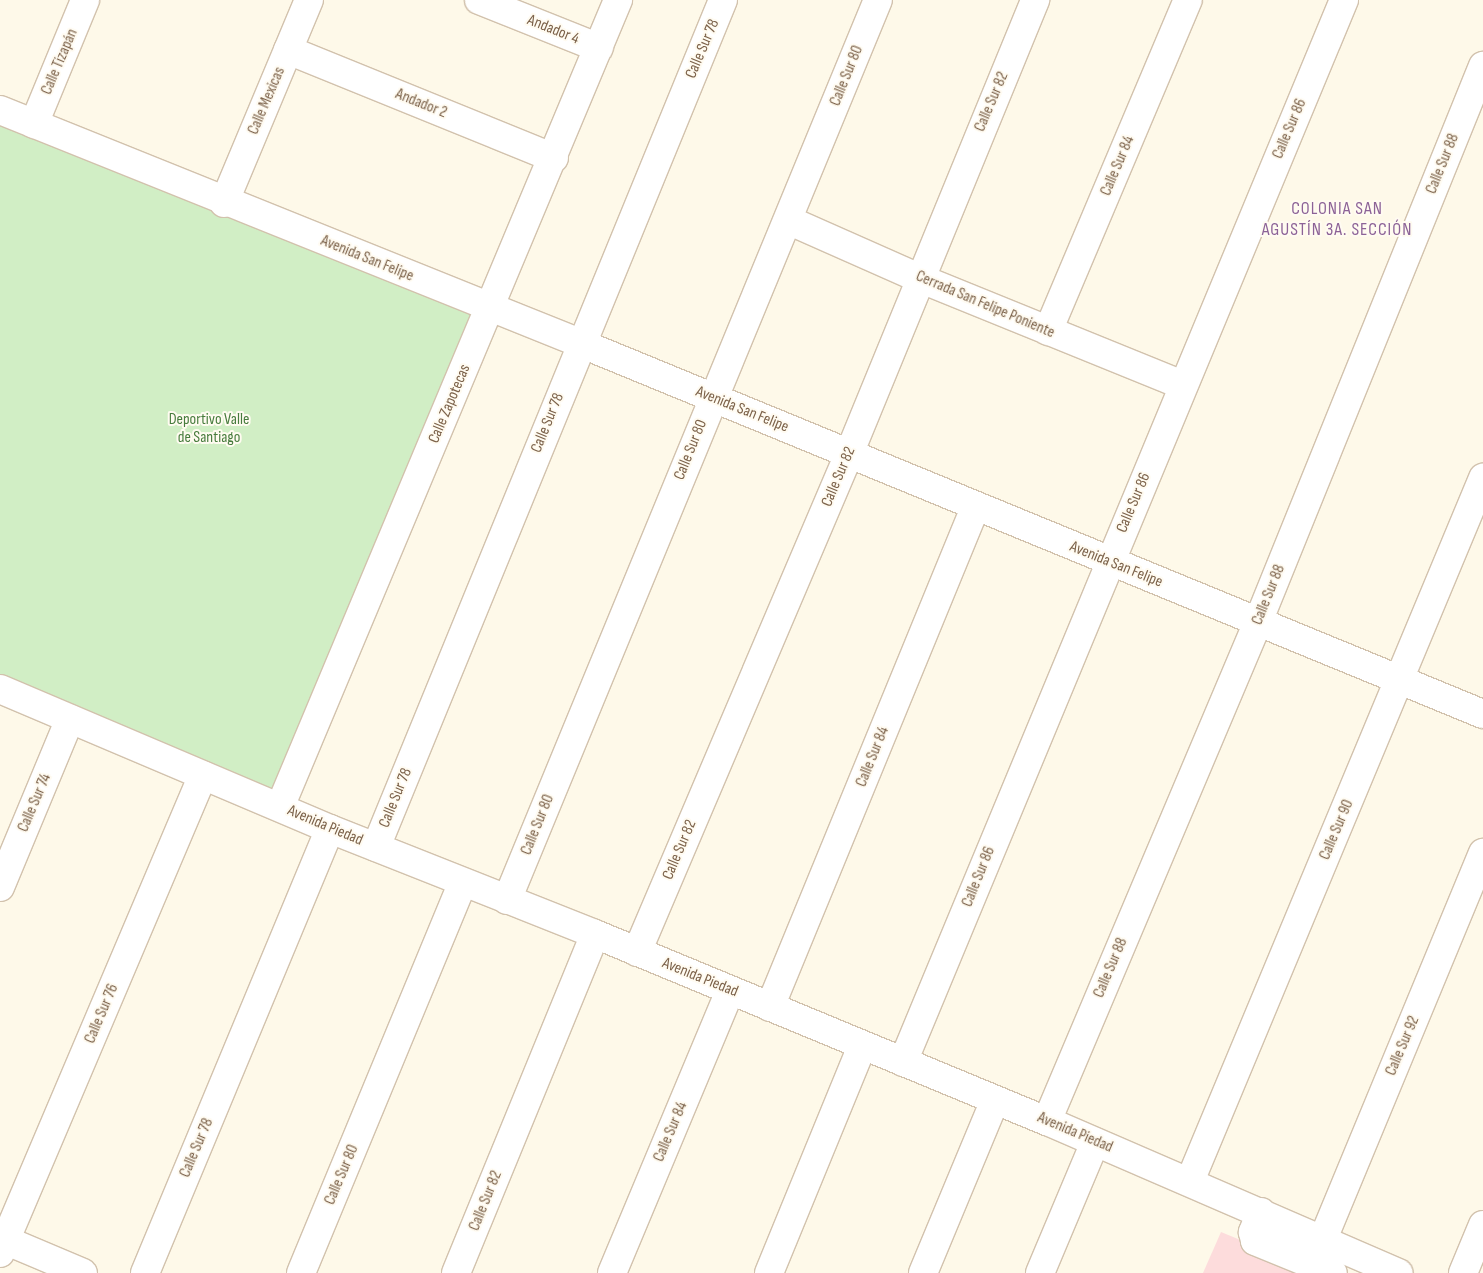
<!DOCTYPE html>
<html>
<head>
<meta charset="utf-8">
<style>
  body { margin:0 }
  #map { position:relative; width:1483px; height:1273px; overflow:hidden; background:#fef9e9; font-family:"Sofia Sans Condensed",sans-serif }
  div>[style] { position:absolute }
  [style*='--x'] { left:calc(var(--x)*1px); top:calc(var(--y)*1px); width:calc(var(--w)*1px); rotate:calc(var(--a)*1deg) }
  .medical>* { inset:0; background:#fddcdc }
  .green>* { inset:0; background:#d1eec5 }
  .roads { filter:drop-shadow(1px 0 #d2c2ad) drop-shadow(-1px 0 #d2c2ad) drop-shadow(0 1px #d2c2ad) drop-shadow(0 -1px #d2c2ad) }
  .minor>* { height:28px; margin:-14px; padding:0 14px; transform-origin:14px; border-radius:14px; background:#fff }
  span { translate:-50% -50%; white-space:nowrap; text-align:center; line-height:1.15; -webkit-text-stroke:4px #fffbf1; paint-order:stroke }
  .street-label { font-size:16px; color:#7c624a }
  .park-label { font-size:16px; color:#477c3d }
  .neighbourhood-label { font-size:18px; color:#8c6297; letter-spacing:1px }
</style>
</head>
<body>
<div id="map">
  <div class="medical">
    <i style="clip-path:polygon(1221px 1232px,1321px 1273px,1203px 1273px)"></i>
  </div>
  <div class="green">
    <i style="clip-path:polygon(0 118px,485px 314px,278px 809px,0 697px)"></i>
  </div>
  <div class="roads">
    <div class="minor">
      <i style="--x:479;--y:0;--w:129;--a:21.8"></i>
      <i style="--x:288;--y:50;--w:287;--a:22.1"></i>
      <i style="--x:0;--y:110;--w:625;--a:21.89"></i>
      <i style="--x:580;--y:343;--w:976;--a:22.34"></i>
      <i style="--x:34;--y:124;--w:134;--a:-67.6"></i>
      <i style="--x:224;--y:203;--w:220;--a:-67.3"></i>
      <i style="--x:788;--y:220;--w:143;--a:23.9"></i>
      <i style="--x:919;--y:278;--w:285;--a:22.1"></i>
      <i style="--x:1048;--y:331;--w:359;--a:-67.1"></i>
      <i style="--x:0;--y:689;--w:358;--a:23"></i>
      <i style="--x:330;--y:829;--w:285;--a:21.6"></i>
      <i style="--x:595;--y:934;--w:489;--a:22.5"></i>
      <i style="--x:1047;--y:1121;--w:383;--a:23.4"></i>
      <i style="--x:280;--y:807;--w:875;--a:-67.27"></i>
      <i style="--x:376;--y:847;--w:915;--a:-67.72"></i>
      <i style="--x:0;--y:887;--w:182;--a:-67.4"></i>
      <i style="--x:507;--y:900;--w:973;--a:-67.6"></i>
      <i style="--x:637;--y:952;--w:541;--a:-66.94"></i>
      <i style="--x:849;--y:454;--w:491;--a:-67.7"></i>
      <i style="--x:770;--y:1007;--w:539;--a:-67.67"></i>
      <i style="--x:903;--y:1062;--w:1150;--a:-67.45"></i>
      <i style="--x:1047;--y:1121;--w:542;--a:-67.08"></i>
      <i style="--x:1258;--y:622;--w:600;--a:-67.97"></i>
      <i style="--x:1190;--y:1181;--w:762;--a:-67.37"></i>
      <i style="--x:1261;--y:1212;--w:22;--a:112"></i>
      <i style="--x:1253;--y:1232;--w:9;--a:77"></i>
      <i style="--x:1255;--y:1241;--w:84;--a:22.3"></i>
      <i style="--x:0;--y:1238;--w:90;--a:22.9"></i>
      <i style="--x:1323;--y:1239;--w:418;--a:-67.5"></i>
      <i style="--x:0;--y:1253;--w:519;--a:-66.99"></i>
      <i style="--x:145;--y:1273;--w:481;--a:-67.4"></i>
      <i style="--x:301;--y:1273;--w:423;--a:-67.5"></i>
      <i style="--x:456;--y:1273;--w:366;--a:-67.7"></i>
      <i style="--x:612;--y:1273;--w:306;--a:-67.3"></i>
      <i style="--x:769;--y:1273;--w:245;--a:-67.7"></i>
      <i style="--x:923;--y:1273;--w:187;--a:-67.4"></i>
      <i style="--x:1040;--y:1273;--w:142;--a:-67.2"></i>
      <i style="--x:1463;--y:1273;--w:52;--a:-67.4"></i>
    </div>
  </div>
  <div class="street-label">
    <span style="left:553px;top:30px;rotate:22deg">Andador 4</span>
    <span style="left:703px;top:49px;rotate:-67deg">Calle Sur 78</span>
    <span style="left:60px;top:62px;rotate:-67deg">Calle Tizapán</span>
    <span style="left:847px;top:76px;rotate:-68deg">Calle Sur 80</span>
    <span style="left:267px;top:101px;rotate:-67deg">Calle Mexicas</span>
    <span style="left:992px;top:102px;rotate:-67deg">Calle Sur 82</span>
    <span style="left:421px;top:104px;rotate:22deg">Andador 2</span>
    <span style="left:1290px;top:129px;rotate:-67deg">Calle Sur 86</span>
    <span style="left:1443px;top:164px;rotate:-68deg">Calle Sur 88</span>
    <span style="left:1118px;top:166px;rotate:-67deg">Calle Sur 84</span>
    <span style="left:367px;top:259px;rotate:22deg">Avenida San Felipe</span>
    <span style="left:985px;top:305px;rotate:23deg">Cerrada San Felipe Poniente</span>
    <span style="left:450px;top:404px;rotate:-67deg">Calle Zapotecas</span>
    <span style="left:742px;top:410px;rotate:22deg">Avenida San Felipe</span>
    <span style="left:548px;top:423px;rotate:-68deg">Calle Sur 78</span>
    <span style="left:691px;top:450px;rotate:-68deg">Calle Sur 80</span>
    <span style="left:839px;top:477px;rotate:-67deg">Calle Sur 82</span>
    <span style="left:1134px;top:503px;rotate:-67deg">Calle Sur 86</span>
    <span style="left:1116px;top:565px;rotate:22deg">Avenida San Felipe</span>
    <span style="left:1269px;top:595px;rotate:-68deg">Calle Sur 88</span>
    <span style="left:873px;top:757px;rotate:-68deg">Calle Sur 84</span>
    <span style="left:396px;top:798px;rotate:-68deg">Calle Sur 78</span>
    <span style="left:35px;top:803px;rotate:-67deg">Calle Sur 74</span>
    <span style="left:538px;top:825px;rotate:-68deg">Calle Sur 80</span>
    <span style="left:325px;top:826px;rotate:23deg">Avenida Piedad</span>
    <span style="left:1337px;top:830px;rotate:-67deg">Calle Sur 90</span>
    <span style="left:680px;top:850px;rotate:-67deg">Calle Sur 82</span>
    <span style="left:979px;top:877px;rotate:-68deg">Calle Sur 86</span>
    <span style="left:1111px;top:968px;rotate:-67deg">Calle Sur 88</span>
    <span style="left:700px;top:978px;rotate:22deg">Avenida Piedad</span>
    <span style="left:102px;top:1014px;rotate:-67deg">Calle Sur 76</span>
    <span style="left:1403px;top:1046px;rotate:-67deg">Calle Sur 92</span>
    <span style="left:671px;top:1132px;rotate:-67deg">Calle Sur 84</span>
    <span style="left:1075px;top:1133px;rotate:23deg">Avenida Piedad</span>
    <span style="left:197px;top:1148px;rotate:-67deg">Calle Sur 78</span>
    <span style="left:342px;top:1175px;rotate:-67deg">Calle Sur 80</span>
    <span style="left:486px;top:1201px;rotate:-68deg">Calle Sur 82</span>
  </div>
  <div class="park-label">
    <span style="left:209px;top:429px">Deportivo Valle<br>de Santiago</span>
  </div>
  <div class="neighbourhood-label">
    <span style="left:1337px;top:220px">COLONIA SAN<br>AGUSTÍN 3A. SECCIÓN</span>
  </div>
</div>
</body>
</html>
